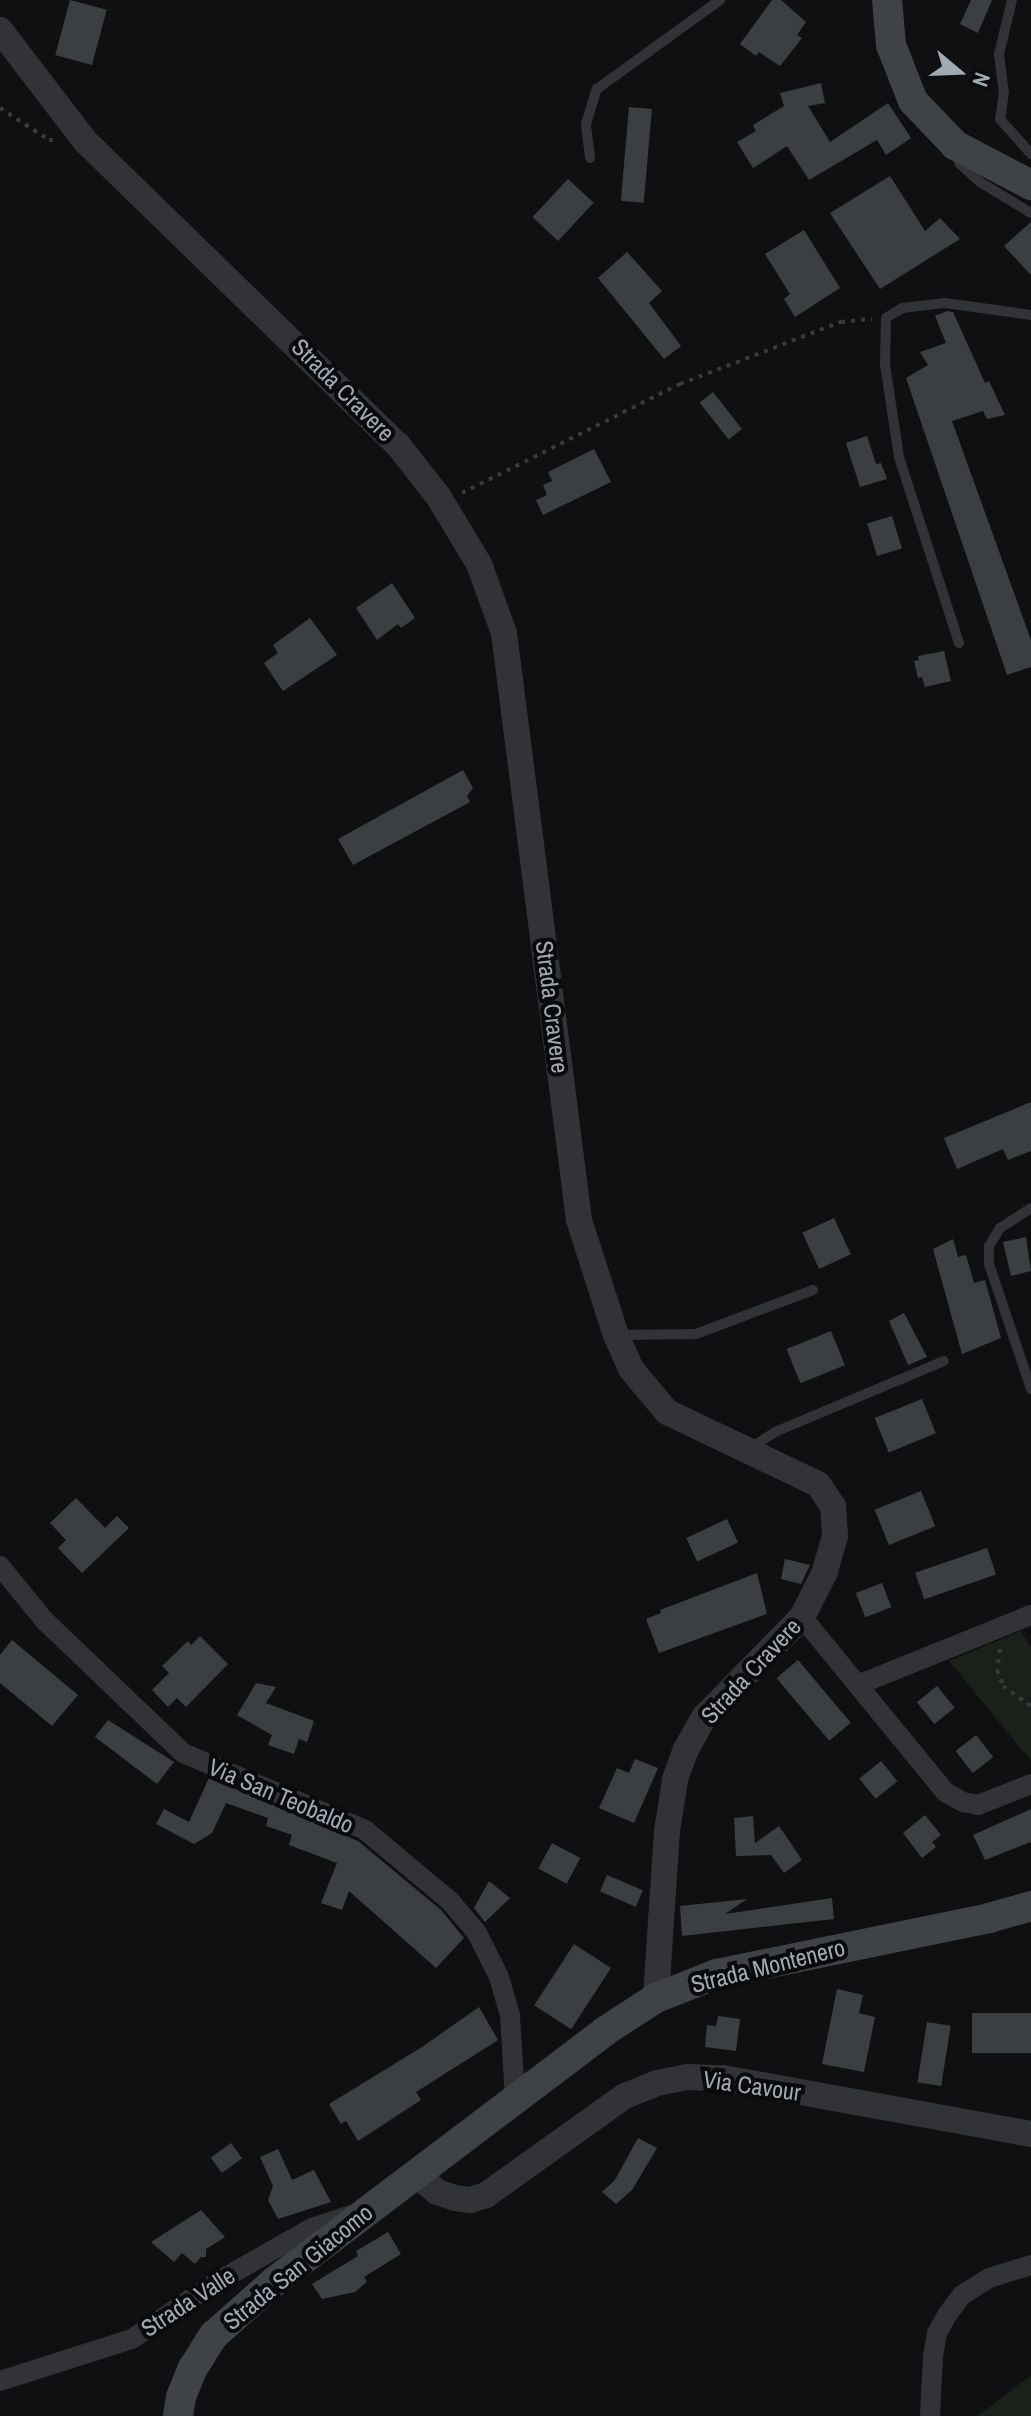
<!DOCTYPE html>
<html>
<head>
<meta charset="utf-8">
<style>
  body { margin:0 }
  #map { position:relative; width:1031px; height:2416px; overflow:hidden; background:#101012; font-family:"Archivo Narrow",sans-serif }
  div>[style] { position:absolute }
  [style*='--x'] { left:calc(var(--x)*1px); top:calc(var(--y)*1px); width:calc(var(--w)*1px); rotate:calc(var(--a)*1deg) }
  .green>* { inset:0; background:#1b211a }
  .building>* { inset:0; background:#3c3f42; transform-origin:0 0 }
  .path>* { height:4px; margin-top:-2px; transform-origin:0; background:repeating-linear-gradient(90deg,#373a3e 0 4px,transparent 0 10px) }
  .service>* { height:10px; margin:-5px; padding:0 5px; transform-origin:5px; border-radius:5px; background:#313337 }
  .minor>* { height:20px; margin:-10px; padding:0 10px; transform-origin:10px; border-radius:10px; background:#313337 }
  .tertiary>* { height:26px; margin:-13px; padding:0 13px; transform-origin:13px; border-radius:13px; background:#313337 }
  .secondary>* { height:30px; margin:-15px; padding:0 15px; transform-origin:15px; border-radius:15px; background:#3f4247 }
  span { translate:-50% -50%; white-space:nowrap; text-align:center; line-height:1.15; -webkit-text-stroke:8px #0b0b0d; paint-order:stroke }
  .street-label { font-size:24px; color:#a1a9b3 }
  .north { position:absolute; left:919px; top:32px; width:80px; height:80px; -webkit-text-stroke:6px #0b0b0d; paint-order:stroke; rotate:109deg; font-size:22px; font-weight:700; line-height:32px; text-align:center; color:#a1a9b3 }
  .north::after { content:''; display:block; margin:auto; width:28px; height:36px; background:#a1a9b3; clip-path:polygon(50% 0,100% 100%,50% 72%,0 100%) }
</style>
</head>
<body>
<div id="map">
  <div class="green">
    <i style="clip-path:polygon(1021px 1631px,1031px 1648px,1031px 1761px,949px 1661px)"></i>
    <i style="clip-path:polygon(1031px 2375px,1031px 2416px,978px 2416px)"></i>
  </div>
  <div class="building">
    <i style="left:70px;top:0;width:38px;height:57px;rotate:15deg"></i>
    <i style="clip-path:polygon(772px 0,781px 0,806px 22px,797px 35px,802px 38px,780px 66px,759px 52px,756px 56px,740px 44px)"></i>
    <i style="clip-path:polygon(971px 0,992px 0,978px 33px,960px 24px)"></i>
    <i style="clip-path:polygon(821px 83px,825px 103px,808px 106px,830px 142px,888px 103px,911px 138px,886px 155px,877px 140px,809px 180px,787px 146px,753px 168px,737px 142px,756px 131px,753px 125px,784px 106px,780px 93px)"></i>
    <i style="left:629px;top:107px;width:23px;height:94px;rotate:5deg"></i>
    <i style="clip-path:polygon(890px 176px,925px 231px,940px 218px,960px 239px,880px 289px,830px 213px)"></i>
    <i style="left:568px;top:179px;width:35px;height:52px;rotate:43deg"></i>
    <i style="clip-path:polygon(1031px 222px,1031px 275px,1004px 246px)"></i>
    <i style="clip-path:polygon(804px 230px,840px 288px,795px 317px,784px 299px,790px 294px,765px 254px)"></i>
    <i style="clip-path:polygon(627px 252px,662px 291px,649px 303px,681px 346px,664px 359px,598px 278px)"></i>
    <i style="clip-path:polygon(947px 311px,953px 312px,985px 383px,989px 381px,1005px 415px,987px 419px,983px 411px,952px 421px,1031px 640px,1031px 667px,1007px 675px,906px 378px,928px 365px,920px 352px,946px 343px,935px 316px)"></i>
    <i style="left:713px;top:392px;width:47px;height:17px;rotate:52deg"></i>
    <i style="clip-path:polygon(867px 436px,876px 464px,881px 463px,887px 479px,860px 487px,846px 443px)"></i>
    <i style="clip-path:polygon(594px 449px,611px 482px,543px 515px,536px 500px,547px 495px,543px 485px,552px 481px,548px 472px)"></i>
    <i style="left:892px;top:516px;width:34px;height:26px;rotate:73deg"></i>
    <i style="clip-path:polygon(392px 583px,415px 618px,401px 628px,398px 624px,377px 640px,356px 608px)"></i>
    <i style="clip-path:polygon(310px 618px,337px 655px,283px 691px,264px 663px,278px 653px,273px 645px)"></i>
    <i style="clip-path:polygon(944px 651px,951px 681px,925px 687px,922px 677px,918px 678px,914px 661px,919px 660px,918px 656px)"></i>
    <i style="clip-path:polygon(463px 770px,473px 788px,467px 796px,470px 802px,353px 865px,338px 839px)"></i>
    <i style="clip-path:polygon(1031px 1102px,1031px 1151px,1008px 1160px,1003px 1149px,957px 1169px,944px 1138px)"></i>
    <i style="left:834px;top:1218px;width:40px;height:35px;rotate:65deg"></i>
    <i style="clip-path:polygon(1026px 1237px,1031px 1271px,1011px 1276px,1003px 1242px)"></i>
    <i style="clip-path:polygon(953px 1239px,958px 1257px,966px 1255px,974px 1283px,985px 1280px,1001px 1338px,962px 1354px,933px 1249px)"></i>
    <i style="clip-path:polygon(904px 1313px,927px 1357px,908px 1365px,889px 1321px)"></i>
    <i style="left:831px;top:1331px;width:37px;height:48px;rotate:68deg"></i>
    <i style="left:922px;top:1399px;width:37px;height:51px;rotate:68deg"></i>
    <i style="left:921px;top:1491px;width:38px;height:50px;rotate:68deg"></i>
    <i style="clip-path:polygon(76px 1498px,105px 1528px,117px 1516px,129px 1528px,82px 1573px,58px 1548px,66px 1540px,50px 1523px)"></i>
    <i style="left:727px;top:1519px;width:26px;height:45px;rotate:65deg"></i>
    <i style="left:987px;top:1548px;width:28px;height:76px;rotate:71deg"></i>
    <i style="clip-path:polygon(785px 1559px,810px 1565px,801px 1584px,781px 1579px)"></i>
    <i style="clip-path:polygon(757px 1573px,767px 1614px,659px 1653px,646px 1619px,661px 1613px,660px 1610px)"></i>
    <i style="left:882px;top:1583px;width:26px;height:28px;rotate:69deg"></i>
    <i style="clip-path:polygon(200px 1636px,228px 1664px,186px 1707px,177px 1698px,168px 1707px,152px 1690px,169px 1673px,162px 1666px,188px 1641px,191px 1645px)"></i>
    <i style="clip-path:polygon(12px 1640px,78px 1695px,52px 1726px,0 1683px,0 1655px)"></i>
    <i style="left:798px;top:1660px;width:82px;height:28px;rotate:50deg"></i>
    <i style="clip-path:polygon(256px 1683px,276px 1687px,266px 1703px,314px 1721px,307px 1742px,299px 1739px,294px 1754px,268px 1745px,272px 1735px,237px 1715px)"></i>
    <i style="left:937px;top:1686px;width:28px;height:26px;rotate:51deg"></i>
    <i style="clip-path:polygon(108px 1720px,174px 1762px,157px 1784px,95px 1737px)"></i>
    <i style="left:976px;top:1735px;width:28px;height:26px;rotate:52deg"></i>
    <i style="clip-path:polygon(635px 1759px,658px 1768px,634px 1823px,599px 1808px,617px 1768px,629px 1773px)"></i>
    <i style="left:881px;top:1761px;width:26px;height:28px;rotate:51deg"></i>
    <i style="clip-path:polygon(209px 1778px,358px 1841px,441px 1910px,464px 1938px,436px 1968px,349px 1891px,342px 1910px,321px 1903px,337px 1863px,289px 1845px,292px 1835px,266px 1826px,268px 1818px,226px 1803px,212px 1833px,194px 1844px,156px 1824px,164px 1809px,189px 1822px)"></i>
    <i style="clip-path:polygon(1031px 1809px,1031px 1842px,985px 1860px,973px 1835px)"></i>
    <i style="clip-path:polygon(925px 1815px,941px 1835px,932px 1842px,936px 1847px,922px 1858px,903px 1833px)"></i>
    <i style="clip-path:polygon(753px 1816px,755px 1843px,779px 1826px,802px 1860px,784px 1873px,771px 1855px,736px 1856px,734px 1818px)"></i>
    <i style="left:552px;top:1843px;width:32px;height:29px;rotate:28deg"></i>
    <i style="left:607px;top:1875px;width:39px;height:18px;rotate:23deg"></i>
    <i style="clip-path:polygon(489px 1881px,510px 1898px,485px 1922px,474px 1908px)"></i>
    <i style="clip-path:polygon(832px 1898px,834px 1919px,682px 1936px,680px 1906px,747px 1899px,725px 1914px)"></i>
    <i style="left:574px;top:1944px;width:44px;height:73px;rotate:33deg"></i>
    <i style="clip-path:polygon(837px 1989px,863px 1995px,859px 2013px,875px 2017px,864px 2072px,822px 2064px)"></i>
    <i style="clip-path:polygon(479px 2007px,498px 2040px,416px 2092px,421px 2100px,358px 2141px,346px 2121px,341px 2124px,329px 2104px,422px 2047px)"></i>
    <i style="left:1031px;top:2013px;width:40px;height:59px;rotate:90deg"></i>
    <i style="clip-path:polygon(718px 2016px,740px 2019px,736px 2051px,705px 2047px,707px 2025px,716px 2026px)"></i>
    <i style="left:927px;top:2022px;width:24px;height:61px;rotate:9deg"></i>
    <i style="clip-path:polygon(638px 2138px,657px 2148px,632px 2190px,616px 2204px,602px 2192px,615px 2180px)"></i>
    <i style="left:231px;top:2143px;width:19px;height:25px;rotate:54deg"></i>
    <i style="clip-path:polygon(278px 2149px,292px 2180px,314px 2170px,331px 2202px,278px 2219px,268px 2200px,273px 2186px,260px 2157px)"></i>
    <i style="clip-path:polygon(201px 2210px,225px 2237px,206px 2249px,206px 2257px,201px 2257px,195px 2264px,182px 2253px,174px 2262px,151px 2242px)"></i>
    <i style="clip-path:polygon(388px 2232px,401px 2254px,364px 2277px,367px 2282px,355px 2292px,322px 2299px,312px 2284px,358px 2256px,356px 2251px)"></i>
  </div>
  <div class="path">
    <i style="--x:0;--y:108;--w:59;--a:33.1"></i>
    <i style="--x:49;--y:140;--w:7;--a:0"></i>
    <i style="--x:462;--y:493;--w:244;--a:-26.6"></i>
    <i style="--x:680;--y:384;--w:173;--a:-21.1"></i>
    <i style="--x:841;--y:322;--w:31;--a:-6"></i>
    <i style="--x:1000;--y:1649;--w:21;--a:98"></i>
    <i style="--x:997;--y:1670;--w:17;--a:69"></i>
    <i style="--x:1003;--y:1686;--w:34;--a:36"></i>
  </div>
  <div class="service">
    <i style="--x:1012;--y:0;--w:56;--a:103.5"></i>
    <i style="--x:999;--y:54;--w:38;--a:83"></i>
    <i style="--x:1004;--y:92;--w:27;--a:98"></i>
    <i style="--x:1000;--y:119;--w:47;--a:48.5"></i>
    <i style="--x:957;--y:155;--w:8;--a:76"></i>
    <i style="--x:959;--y:163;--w:28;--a:42"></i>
    <i style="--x:980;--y:182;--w:60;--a:31.3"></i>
    <i style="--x:590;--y:158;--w:34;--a:-97"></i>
    <i style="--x:586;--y:124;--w:37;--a:-73"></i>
    <i style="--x:597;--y:89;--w:152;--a:-35.9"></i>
    <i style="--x:959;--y:643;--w:195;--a:-107.9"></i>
    <i style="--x:899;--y:457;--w:94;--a:-98.6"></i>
    <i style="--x:885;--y:364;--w:46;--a:-88.8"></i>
    <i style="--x:886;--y:318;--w:19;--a:-32"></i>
    <i style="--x:902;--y:308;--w:43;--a:-6.6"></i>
    <i style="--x:945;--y:303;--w:87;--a:7.9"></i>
    <i style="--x:1031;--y:1208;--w:37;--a:147"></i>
    <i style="--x:1000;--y:1228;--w:21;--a:121"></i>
    <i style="--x:989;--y:1246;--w:18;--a:90"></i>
    <i style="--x:989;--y:1264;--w:132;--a:71.4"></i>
    <i style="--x:619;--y:1335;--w:77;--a:-0.7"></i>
    <i style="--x:696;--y:1334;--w:125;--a:-20.6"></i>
    <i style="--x:749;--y:1449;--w:31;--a:-33"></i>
    <i style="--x:775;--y:1432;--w:183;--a:-22.8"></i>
  </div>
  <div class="minor">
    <i style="--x:0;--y:1566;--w:70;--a:50.8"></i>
    <i style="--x:44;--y:1620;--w:192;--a:43.7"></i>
    <i style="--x:183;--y:1753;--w:198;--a:22.9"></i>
    <i style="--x:365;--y:1830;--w:111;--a:39.9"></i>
    <i style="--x:450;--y:1901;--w:42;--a:49.8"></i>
    <i style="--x:477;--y:1933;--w:49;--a:63.4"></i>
    <i style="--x:499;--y:1977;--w:40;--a:74"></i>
    <i style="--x:510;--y:2015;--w:85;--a:86.6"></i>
    <i style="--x:802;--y:1617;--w:226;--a:50.7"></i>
    <i style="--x:945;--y:1792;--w:21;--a:29"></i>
    <i style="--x:963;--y:1802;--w:15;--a:11"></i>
    <i style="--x:978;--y:1805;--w:57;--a:-21.6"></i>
    <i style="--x:860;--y:1684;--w:184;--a:-22"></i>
    <i style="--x:0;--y:2381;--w:139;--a:-17.7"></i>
    <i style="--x:132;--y:2339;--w:92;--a:-34.4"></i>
    <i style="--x:208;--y:2287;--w:120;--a:-29.6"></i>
    <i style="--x:312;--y:2228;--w:41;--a:-18.4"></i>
    <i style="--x:930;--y:2416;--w:60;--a:-87.1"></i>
    <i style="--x:933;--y:2356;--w:23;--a:-80"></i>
    <i style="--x:937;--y:2333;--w:21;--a:-61"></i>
    <i style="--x:947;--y:2315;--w:25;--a:-53"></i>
    <i style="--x:962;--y:2295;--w:32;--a:-32"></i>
    <i style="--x:989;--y:2278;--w:44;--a:-17.2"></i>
  </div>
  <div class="tertiary">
    <i style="--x:0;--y:30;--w:141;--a:52.5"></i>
    <i style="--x:86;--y:142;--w:435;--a:44.2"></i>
    <i style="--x:398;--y:445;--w:65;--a:51.9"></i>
    <i style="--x:438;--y:496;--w:79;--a:58.9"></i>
    <i style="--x:479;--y:564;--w:73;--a:70.1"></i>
    <i style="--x:504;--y:633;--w:592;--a:82.72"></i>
    <i style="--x:579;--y:1220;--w:121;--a:72.2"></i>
    <i style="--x:616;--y:1335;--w:37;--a:66"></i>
    <i style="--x:631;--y:1369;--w:56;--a:50.1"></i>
    <i style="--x:667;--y:1412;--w:167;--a:25.5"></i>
    <i style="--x:818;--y:1484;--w:27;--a:56"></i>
    <i style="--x:833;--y:1506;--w:30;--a:86"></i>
    <i style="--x:835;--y:1536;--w:37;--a:106"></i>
    <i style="--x:825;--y:1572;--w:51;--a:117.1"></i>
    <i style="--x:802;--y:1617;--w:140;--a:134.4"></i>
    <i style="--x:704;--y:1717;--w:37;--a:119"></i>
    <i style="--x:686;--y:1749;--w:33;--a:110"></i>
    <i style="--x:675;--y:1780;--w:52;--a:98.9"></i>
    <i style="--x:667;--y:1831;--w:167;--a:93.8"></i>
    <i style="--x:417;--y:2175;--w:26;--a:40"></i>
    <i style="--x:437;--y:2192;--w:19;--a:18"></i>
    <i style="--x:455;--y:2198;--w:15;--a:8"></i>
    <i style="--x:470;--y:2200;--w:17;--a:-17"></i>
    <i style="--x:486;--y:2195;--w:171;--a:-35.5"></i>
    <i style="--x:625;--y:2096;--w:35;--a:-22"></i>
    <i style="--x:657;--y:2083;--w:31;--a:-11"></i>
    <i style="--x:687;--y:2077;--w:36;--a:2"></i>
    <i style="--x:723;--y:2078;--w:313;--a:10.3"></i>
  </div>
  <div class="secondary">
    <i style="--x:887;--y:0;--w:45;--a:84.9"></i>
    <i style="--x:891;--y:45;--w:60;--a:68.6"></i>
    <i style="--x:913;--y:101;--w:61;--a:46.3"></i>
    <i style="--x:955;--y:145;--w:86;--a:27.8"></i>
    <i style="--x:178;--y:2416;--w:19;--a:-81"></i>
    <i style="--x:181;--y:2397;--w:31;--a:-68"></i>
    <i style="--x:193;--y:2368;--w:39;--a:-58"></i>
    <i style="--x:214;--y:2335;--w:81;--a:-41.5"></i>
    <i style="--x:275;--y:2281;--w:414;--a:-37.1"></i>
    <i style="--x:605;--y:2031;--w:61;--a:-32.9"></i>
    <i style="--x:656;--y:1998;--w:66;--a:-21.5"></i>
    <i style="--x:717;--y:1974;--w:278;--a:-11.6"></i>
    <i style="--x:989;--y:1918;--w:44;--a:-15.9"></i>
  </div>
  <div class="street-label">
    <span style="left:343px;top:390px;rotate:45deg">Strada Cravere</span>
    <span style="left:552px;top:1007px;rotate:83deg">Strada Cravere</span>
    <span style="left:751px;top:1671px;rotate:-47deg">Strada Cravere</span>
    <span style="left:281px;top:1796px;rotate:23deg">Via San Teobaldo</span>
    <span style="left:768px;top:1966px;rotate:-14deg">Strada Montenero</span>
    <span style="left:752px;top:2086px;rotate:8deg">Via Cavour</span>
    <span style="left:298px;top:2267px;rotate:-39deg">Strada San Giacomo</span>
    <span style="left:188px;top:2302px;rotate:-33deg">Strada Valle</span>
  </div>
  <div class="north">N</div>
</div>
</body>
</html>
